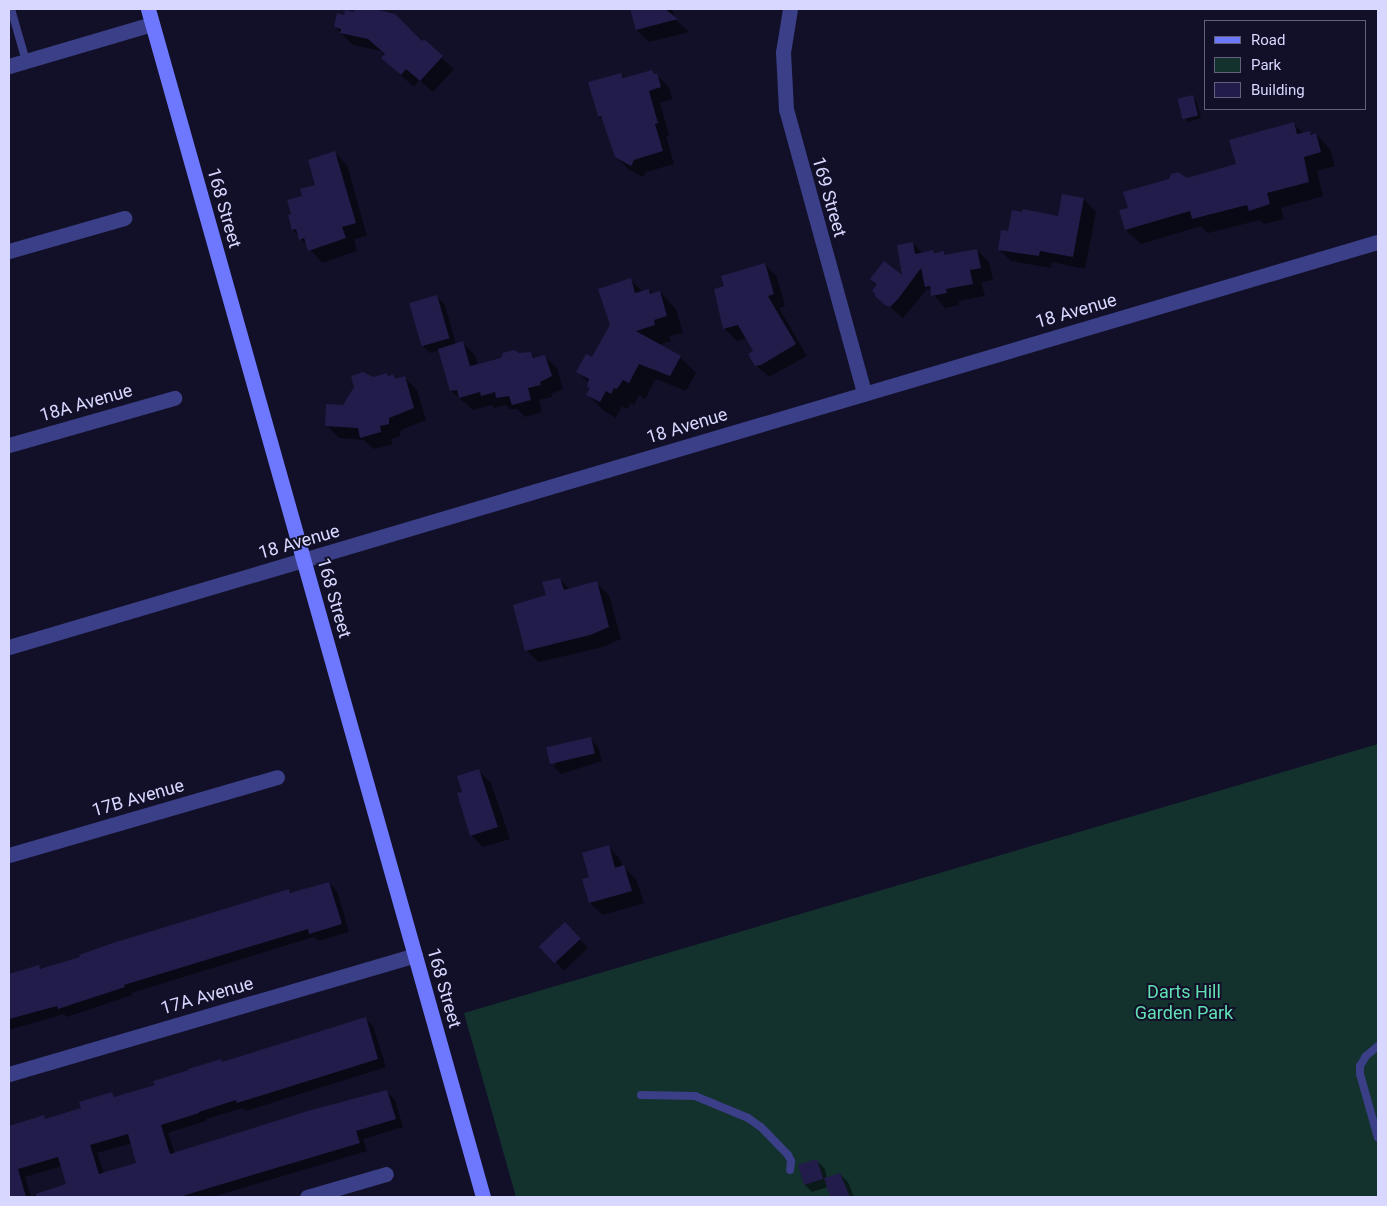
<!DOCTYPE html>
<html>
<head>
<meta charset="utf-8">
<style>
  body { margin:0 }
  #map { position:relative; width:1387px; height:1206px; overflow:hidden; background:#121028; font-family:Roboto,sans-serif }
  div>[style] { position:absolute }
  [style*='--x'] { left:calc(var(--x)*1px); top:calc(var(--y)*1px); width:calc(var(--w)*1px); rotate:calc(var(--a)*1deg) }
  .green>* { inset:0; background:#13322e }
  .shadow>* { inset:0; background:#0007; transform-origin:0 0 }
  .building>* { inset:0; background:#211c49; transform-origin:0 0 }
  .lane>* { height:8px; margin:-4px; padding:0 4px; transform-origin:4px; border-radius:4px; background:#3b3f87 }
  .street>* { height:15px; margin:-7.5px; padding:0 7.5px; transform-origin:7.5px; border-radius:7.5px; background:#3b3f87 }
  .secondary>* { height:15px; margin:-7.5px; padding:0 7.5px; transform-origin:7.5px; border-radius:7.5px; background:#6e78ff }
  span { translate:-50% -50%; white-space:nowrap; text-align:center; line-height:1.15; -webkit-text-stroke:4px #121028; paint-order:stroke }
  .street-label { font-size:18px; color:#d7d7ff }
  .park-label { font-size:18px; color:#61e0b4 }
  .frame { position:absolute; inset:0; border:10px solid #d7d7ff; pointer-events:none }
  .legend { position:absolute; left:1204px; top:20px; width:162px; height:90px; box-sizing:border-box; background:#121028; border:1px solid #61607e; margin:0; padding:6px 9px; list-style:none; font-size:15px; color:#d7d7ff }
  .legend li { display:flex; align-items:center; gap:10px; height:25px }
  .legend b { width:25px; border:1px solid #61607e }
</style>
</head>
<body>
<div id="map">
  <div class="green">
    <i style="clip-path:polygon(1378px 744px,1378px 1197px,516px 1197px,464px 1013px)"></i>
  </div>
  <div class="shadow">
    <i style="clip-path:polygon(356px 9px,369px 9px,394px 15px,454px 69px,433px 92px,419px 80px,414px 87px,395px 70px,381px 51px,353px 45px,335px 27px,345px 16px,355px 14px)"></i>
    <i style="clip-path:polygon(631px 9px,672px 9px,675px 19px,689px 32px,649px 42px,637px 30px)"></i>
    <i style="clip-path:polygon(652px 71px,669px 87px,672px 99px,660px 103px,669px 135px,666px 136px,674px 164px,646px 172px,643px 177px,628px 169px,616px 156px,604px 121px,599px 116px,621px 74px,626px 79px)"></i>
    <i style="clip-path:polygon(1192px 97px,1196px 100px,1201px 118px,1188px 122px,1184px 118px)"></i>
    <i style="clip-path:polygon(1293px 123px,1304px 134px,1309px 132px,1313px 135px,1316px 134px,1330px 149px,1335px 166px,1317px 171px,1323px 196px,1281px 208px,1284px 219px,1264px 224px,1260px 220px,1208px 233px,1201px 226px,1141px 244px,1126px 230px,1129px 209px,1187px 179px,1237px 165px)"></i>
    <i style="clip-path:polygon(335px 153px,347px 165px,367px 236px,354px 239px,357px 251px,322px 263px,293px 230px,293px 215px,303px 197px,316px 186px)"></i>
    <i style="clip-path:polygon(1084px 199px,1096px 212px,1085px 269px,1052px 262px,1051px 268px,1011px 261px,999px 249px,1059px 218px)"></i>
    <i style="clip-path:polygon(913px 243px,923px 254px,935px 251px,946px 256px,977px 250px,989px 262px,993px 280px,981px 282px,985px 296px,958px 301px,959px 305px,945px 308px,928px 288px,903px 318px,875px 295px,903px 278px)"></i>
    <i style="clip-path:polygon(765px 264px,777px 277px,785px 306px,779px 308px,807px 356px,769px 377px,756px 365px,754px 351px,747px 338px,737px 341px,724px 328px,725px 287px)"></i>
    <i style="clip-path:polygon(631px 280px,643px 292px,649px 290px,653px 294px,660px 292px,676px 309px,683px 333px,669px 336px,671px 341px,659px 345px,680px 357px,696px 373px,686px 391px,656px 379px,645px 399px,639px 395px,634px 405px,631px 403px,627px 409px,622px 406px,616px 418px,604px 411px,588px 395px,591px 389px,590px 384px,577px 371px,592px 359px,611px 325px)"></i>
    <i style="clip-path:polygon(437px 297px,445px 305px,456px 345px,463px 343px,475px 355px,478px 365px,518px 354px,530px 353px,536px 358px,544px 356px,557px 368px,563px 389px,551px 394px,552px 397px,539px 400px,542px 412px,525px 417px,517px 409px,510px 409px,505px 405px,495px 408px,491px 405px,473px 410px,451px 391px,440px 350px,430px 353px,422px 345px)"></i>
    <i style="clip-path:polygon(387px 374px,397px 380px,405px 378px,417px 390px,426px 420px,401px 430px,400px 436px,391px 439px,393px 444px,374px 449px,364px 440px,339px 438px,327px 426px,373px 378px)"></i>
    <i style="clip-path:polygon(560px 579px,570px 590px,596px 583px,609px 595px,621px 639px,603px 647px,539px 662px,526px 650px,547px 596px)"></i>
    <i style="clip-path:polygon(590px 739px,598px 747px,602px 761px,561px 774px,553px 766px)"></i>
    <i style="clip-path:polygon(479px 771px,491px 783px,510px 839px,483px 847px,471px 835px,463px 793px)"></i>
    <i style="clip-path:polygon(608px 846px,620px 859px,623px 867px,636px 879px,644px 903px,603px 915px,590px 903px,590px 878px)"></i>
    <i style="clip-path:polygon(329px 883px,337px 891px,349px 932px,318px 941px,314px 937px,131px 993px,132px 995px,67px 1017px,64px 1014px,9px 1030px,9px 975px,38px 966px,42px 970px,289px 890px,293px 894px)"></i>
    <i style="left:565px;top:924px;width:33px;height:33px;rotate:46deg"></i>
    <i style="clip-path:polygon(evenodd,365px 1018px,373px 1026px,386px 1067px,246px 1111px,243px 1108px,206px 1119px,206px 1121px,168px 1133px,175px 1154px,387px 1092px,395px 1100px,403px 1127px,363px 1139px,367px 1151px,212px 1197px,9px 1197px,9px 1127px,43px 1117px,46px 1120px,82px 1109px,112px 1094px,116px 1098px,156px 1086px,221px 1060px,223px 1063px,365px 1018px,132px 1143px,138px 1163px,104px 1174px,97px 1153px,132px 1143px,365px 1018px,62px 1166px,68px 1185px,31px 1196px,25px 1177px,62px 1166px)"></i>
    <i style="clip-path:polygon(817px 1161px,825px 1169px,827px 1178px,840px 1174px,848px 1182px,854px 1197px,831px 1197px,828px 1187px,812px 1192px,804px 1184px)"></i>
  </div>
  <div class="building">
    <i style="clip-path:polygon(355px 9px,374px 9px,395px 14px,422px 41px,424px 39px,443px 56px,420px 81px,406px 69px,401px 75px,381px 58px,385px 54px,368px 39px,340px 33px,341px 29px,334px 27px,337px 13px,344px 15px,345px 10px,354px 12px)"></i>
    <i style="clip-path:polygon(630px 9px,665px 9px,678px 19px,636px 30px)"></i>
    <i style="clip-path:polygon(652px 70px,654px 74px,657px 73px,661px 87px,649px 91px,658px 123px,655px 124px,663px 151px,634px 160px,631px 166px,615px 157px,601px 116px,598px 116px,588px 82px,621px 73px,623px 78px)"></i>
    <i style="left:1193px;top:95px;width:21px;height:16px;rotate:76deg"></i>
    <i style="clip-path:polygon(1294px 122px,1297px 134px,1310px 131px,1311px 135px,1316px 133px,1321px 152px,1304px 157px,1309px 182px,1267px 193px,1270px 204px,1249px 211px,1247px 205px,1192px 219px,1190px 211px,1125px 230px,1119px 210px,1128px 208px,1123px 192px,1169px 179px,1171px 174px,1178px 172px,1187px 178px,1236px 164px,1229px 140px)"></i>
    <i style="clip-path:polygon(335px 151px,356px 223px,342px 227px,346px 238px,308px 251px,304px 238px,299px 240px,296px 229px,292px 230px,288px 215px,291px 214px,287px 200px,302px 196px,300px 189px,315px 185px,308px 160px)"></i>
    <i style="clip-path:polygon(1062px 194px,1084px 198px,1073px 257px,1040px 251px,1039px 256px,998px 250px,1001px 230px,1008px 231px,1012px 210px,1022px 212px,1023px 209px,1058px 216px)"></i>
    <i style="clip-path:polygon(913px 242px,915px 254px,935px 250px,933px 253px,944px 251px,944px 255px,977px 249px,981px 268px,970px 270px,973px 284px,946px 289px,947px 293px,931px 296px,930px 286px,925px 287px,921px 268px,898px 299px,890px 307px,885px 305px,874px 295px,875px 293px,872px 291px,877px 284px,870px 279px,884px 261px,902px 275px,897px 245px)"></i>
    <i style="clip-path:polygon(765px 263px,774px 294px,768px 296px,796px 344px,761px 365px,755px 366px,748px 354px,753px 351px,738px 325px,723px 329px,714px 289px,724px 286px,721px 276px)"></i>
    <i style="clip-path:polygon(631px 278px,635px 293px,649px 289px,650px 294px,660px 291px,667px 316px,654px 320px,655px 325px,636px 331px,681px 356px,670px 376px,639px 364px,629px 383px,623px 380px,617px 389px,614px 388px,611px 394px,606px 391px,600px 402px,586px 395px,590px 388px,587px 387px,589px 379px,576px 372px,586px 354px,592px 357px,610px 325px,598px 289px)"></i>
    <i style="left:437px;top:295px;width:45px;height:29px;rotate:74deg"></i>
    <i style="clip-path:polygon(463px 341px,470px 366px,501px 358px,503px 353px,514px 350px,519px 353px,531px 352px,533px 358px,545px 355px,552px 376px,540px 382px,541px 385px,528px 388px,531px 400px,512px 405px,509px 396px,496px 398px,495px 392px,481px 396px,480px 392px,459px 398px,457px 390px,450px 391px,438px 349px)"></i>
    <i style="clip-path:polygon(363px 372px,373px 377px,387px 373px,388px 376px,393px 374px,395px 379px,405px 376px,414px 408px,389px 418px,389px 424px,380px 426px,381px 432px,360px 438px,358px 428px,325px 426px,326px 404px,343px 405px,354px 387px,351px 376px)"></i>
    <i style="clip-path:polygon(560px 578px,564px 590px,597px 581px,609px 627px,590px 635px,525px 651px,513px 605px,546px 595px,542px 582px)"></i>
    <i style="left:591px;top:737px;width:17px;height:46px;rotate:77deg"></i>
    <i style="clip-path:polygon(479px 769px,498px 827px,470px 836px,457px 793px,462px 792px,457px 776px)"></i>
    <i style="clip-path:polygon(609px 845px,615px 868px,624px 865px,632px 891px,589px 903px,582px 879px,589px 877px,582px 853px)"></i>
    <i style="clip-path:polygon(329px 882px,342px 924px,309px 934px,308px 929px,124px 985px,125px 987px,58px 1009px,57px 1006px,9px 1019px,9px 974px,39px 965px,40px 969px,80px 957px,79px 955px,113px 943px,289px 889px,290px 893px)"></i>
    <i style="left:565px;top:922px;width:23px;height:36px;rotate:47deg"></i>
    <i style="clip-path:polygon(evenodd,366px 1017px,378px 1059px,237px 1103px,236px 1100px,199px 1112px,199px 1113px,161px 1125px,170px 1154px,311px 1110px,387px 1090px,396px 1119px,356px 1131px,360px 1143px,179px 1197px,36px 1197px,36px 1194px,66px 1184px,58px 1157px,18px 1169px,26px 1197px,9px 1197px,9px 1126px,44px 1115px,45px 1119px,81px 1108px,79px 1102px,112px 1092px,114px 1097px,155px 1085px,153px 1081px,189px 1070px,188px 1069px,221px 1059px,222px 1062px,366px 1017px,128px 1134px,136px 1163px,99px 1174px,90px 1145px,128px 1134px)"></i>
    <i style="left:817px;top:1159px;width:21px;height:20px;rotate:73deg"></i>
    <i style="clip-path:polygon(840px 1173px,850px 1197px,830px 1197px,824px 1178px)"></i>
  </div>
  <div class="lane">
    <i style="--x:11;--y:9;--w:54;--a:73.9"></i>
    <i style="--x:1378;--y:1046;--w:16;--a:140"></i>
    <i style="--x:1366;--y:1056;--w:12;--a:121"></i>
    <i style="--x:1360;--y:1066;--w:8;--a:90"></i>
    <i style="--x:1360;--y:1074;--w:66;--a:74.3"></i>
    <i style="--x:641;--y:1095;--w:54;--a:1.1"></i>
    <i style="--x:695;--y:1096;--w:57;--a:22.5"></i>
    <i style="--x:748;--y:1118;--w:16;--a:35"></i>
    <i style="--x:761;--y:1127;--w:39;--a:46"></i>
    <i style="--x:788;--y:1155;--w:7;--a:63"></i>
    <i style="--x:791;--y:1161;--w:9;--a:96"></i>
  </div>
  <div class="street">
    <i style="--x:790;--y:9;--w:44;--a:99.2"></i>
    <i style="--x:783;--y:52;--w:57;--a:87"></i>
    <i style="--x:786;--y:109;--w:295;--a:74.6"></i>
    <i style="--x:9;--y:66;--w:149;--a:-16.4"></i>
    <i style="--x:9;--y:251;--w:120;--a:-16"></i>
    <i style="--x:9;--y:445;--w:172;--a:-15.9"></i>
    <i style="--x:9;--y:647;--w:1427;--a:-16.49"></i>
    <i style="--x:9;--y:855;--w:279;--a:-16.2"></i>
    <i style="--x:9;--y:1074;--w:423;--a:-16.3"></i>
    <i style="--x:307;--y:1197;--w:82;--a:-16.2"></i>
  </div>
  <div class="secondary">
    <i style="--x:148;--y:9;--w:1234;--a:74.25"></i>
  </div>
  <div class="street-label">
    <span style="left:829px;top:197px;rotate:74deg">169 Street</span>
    <span style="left:224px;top:208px;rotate:74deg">168 Street</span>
    <span style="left:1076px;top:311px;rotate:-16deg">18 Avenue</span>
    <span style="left:86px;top:403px;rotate:-16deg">18A Avenue</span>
    <span style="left:687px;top:426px;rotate:-17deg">18 Avenue</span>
    <span style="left:299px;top:542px;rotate:-16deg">18 Avenue</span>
    <span style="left:334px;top:598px;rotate:74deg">168 Street</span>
    <span style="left:138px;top:798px;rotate:-16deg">17B Avenue</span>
    <span style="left:444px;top:988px;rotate:74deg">168 Street</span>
    <span style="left:207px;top:996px;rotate:-16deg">17A Avenue</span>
  </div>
  <div class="park-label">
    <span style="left:1184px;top:1003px">Darts Hill<br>Garden Park</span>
  </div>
  <div class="frame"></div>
  <ul class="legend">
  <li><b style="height:6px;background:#6e78ff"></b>Road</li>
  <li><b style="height:14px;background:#13322e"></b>Park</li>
  <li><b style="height:14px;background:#211c49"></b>Building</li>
  </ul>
</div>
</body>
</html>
